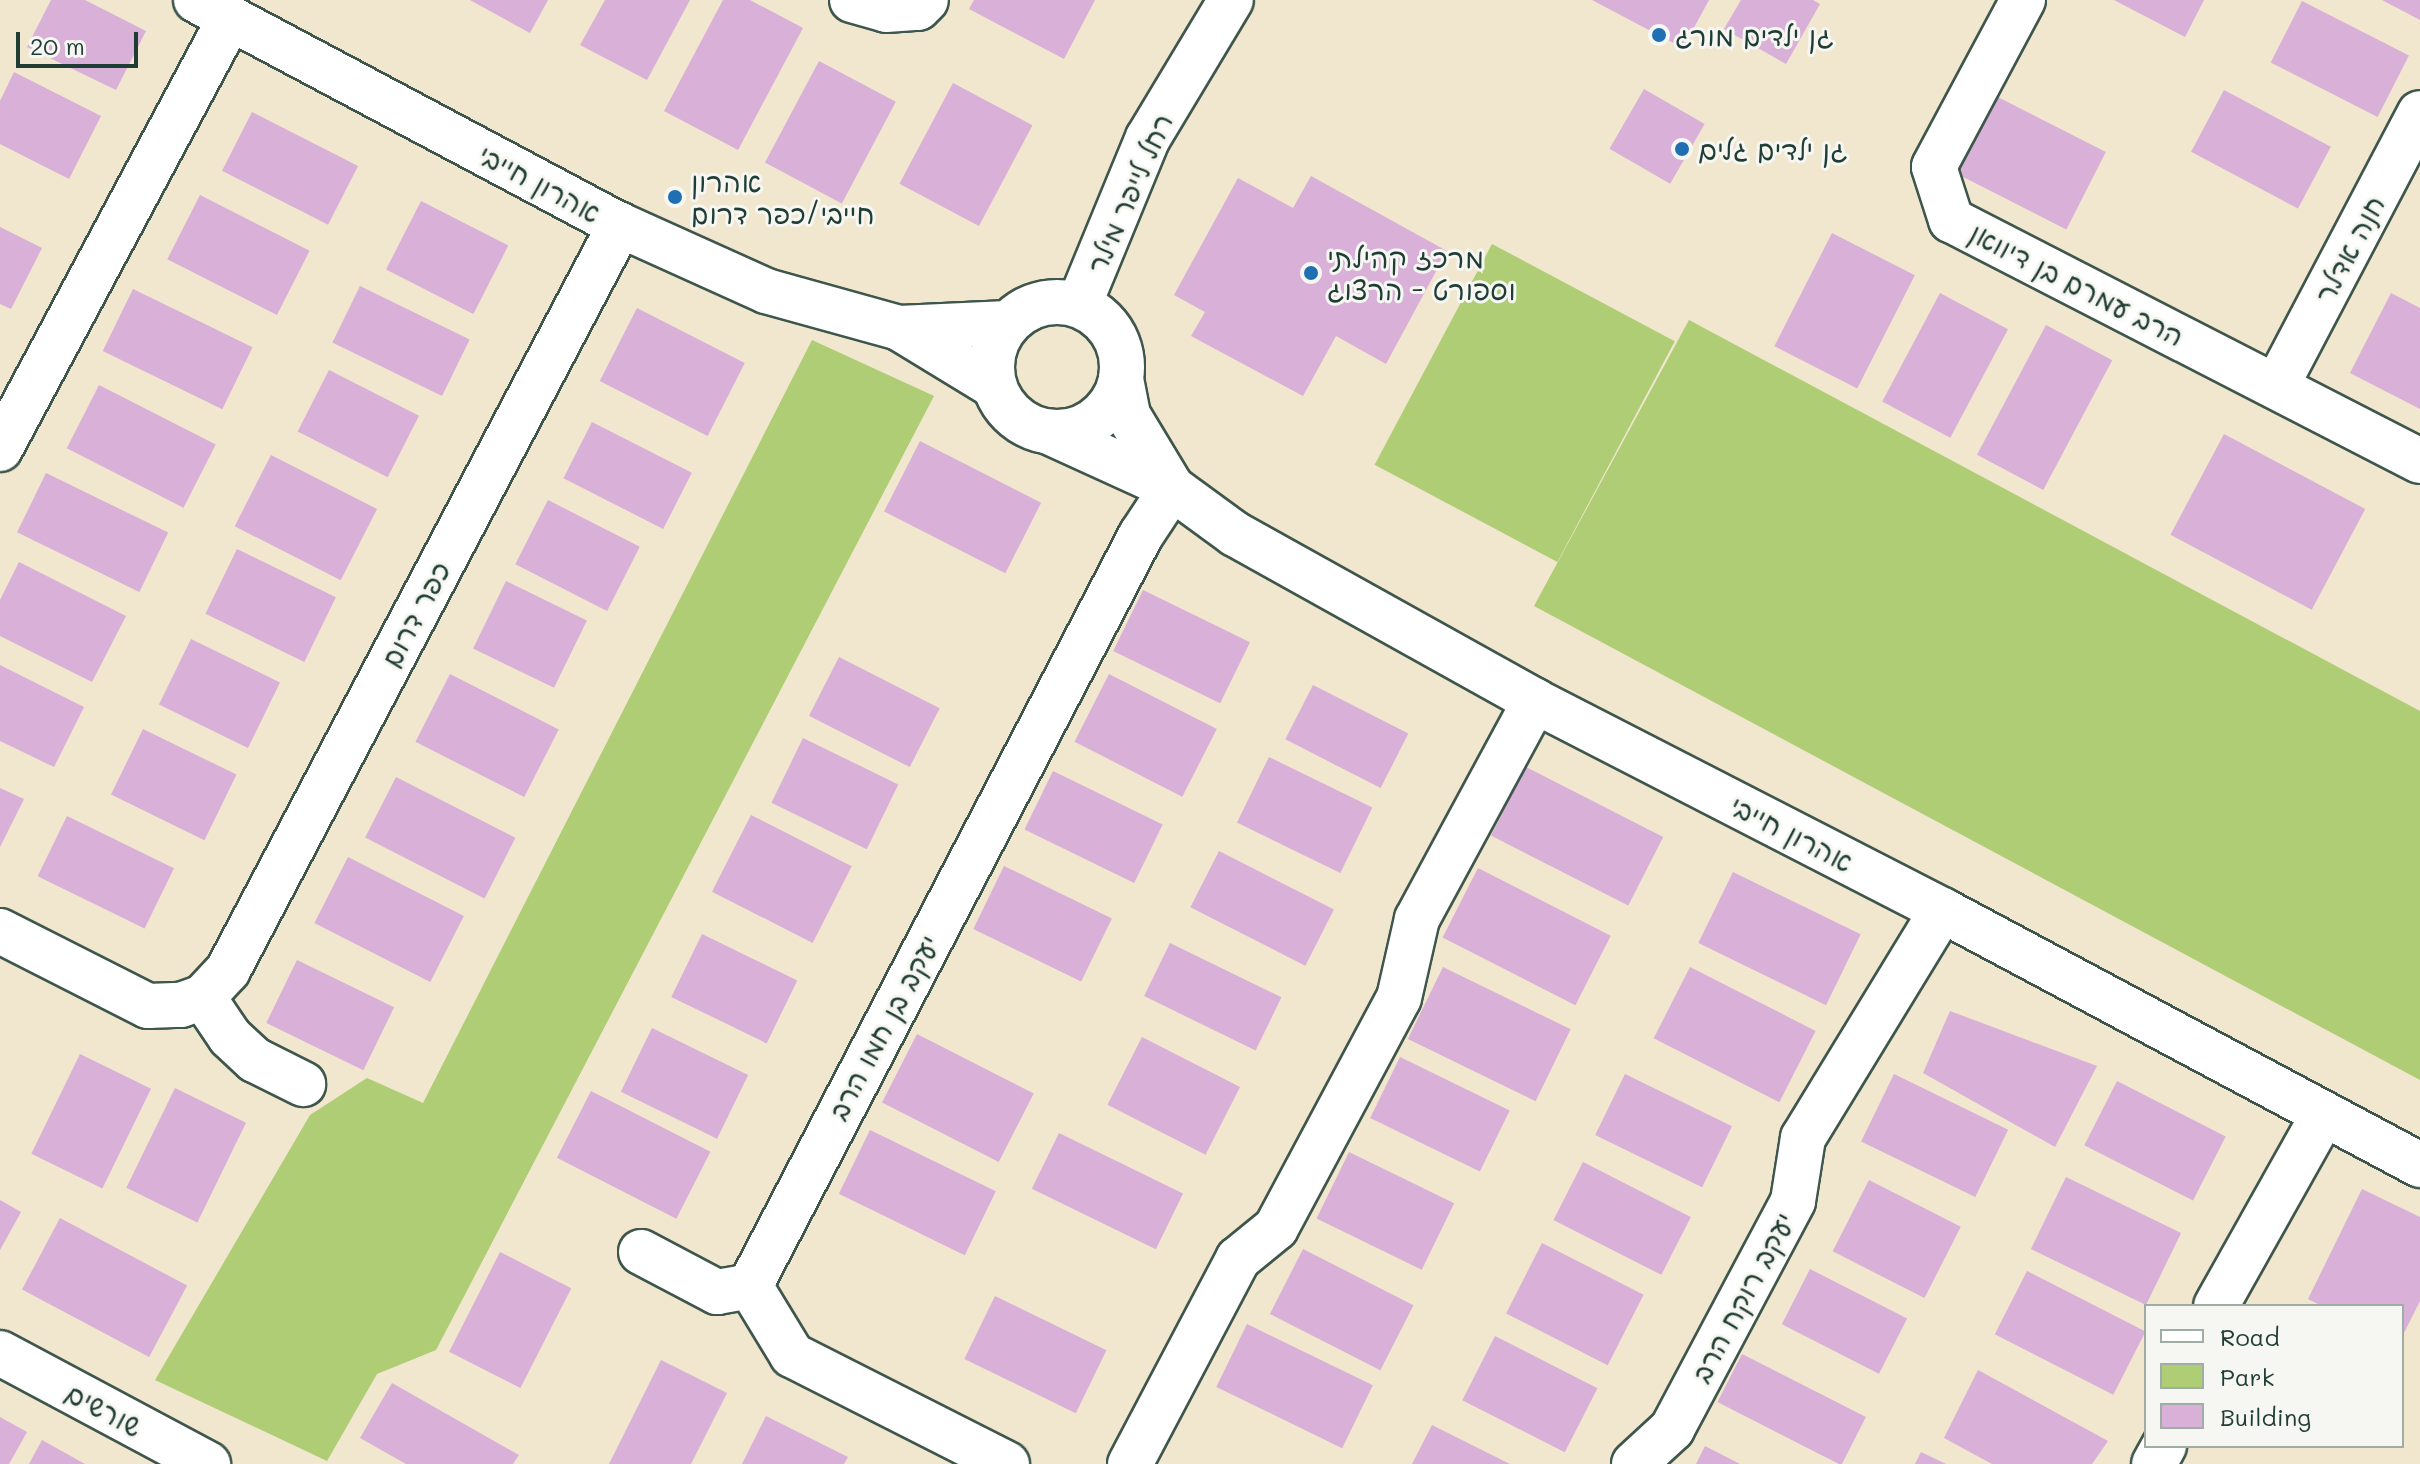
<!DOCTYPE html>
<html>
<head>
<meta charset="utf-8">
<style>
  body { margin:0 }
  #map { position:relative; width:2420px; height:1464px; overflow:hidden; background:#f1e6ce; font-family:Mali,"Playpen Sans Hebrew",sans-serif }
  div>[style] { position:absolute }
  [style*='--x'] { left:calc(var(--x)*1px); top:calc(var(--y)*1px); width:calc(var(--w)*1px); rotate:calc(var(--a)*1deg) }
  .green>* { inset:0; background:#aecd74; transform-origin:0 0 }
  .building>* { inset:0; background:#d8b0d8; transform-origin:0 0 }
  .roads { filter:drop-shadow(2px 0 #3e564b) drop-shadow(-2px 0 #3e564b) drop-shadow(0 2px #3e564b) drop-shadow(0 -2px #3e564b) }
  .street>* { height:44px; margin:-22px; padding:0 22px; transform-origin:22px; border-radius:22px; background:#fff }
  .street>.ring { margin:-22px; padding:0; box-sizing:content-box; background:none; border:44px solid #fff; border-radius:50% }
  .dots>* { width:22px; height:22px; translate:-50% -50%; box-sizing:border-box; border:4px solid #f6f6f2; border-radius:50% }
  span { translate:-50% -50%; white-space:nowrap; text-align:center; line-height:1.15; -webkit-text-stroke:6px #f6f6f2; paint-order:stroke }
  .poi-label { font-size:28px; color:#1f3d34 }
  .left { translate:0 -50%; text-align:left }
  .street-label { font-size:28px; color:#1f3d34 }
  .legend { position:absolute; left:2144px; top:1304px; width:260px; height:144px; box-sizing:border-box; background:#f6f6f2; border:2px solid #a0aca6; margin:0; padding:10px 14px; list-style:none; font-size:24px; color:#1f3d34 }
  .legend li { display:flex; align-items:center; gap:16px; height:40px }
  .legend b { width:40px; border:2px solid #a0aca6 }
  .scale { position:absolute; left:16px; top:32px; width:122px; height:36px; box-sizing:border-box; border:4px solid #1f3d34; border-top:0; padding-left:10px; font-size:24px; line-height:28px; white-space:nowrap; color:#1f3d34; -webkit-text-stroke:6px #f6f6f2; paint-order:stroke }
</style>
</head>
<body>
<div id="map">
  <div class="green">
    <i style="left:1492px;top:244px;width:207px;height:250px;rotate:28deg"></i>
    <i style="clip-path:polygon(1689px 320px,2420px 711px,2420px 1080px,1534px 606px)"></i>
    <i style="clip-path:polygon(812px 340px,934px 396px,436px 1350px,377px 1374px,327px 1461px,155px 1380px,310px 1115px,367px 1078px,423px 1103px)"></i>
  </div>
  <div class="building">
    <i style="clip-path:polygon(51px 0,85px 0,146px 31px,116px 90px,27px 47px)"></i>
    <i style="clip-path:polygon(470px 0,548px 0,530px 33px)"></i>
    <i style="clip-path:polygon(605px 0,690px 0,647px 80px,580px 45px)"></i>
    <i style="clip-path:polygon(723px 0,750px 0,803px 28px,738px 150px,664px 111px)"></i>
    <i style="clip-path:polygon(974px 0,1095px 0,1064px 59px,969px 9px)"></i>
    <i style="clip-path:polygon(1592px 0,1709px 0,1683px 48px)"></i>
    <i style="clip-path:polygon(1741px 0,1813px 0,1820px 4px,1786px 64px,1724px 29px)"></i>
    <i style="clip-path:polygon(2114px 0,2204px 0,2185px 37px)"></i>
    <i style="clip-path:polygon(2382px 0,2420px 0,2420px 20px)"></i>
    <i style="left:2302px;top:1px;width:120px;height:69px;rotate:27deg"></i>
    <i style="left:819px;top:61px;width:87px;height:115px;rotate:28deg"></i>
    <i style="clip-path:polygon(14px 72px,101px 116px,69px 179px,0 144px,0 101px)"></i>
    <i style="left:953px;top:83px;width:90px;height:114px;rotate:28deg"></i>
    <i style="left:1644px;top:89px;width:70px;height:69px;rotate:30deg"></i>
    <i style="left:2224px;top:90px;width:121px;height:70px;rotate:28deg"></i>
    <i style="left:1990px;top:93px;width:130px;height:87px;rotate:27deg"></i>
    <i style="left:252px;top:112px;width:119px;height:66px;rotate:27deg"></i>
    <i style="clip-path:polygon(1311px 176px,1447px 251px,1386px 364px,1336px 336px,1303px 396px,1191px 336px,1205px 312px,1174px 295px,1238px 178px,1293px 208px)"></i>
    <i style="left:200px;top:195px;width:123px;height:72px;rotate:27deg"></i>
    <i style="left:421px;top:201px;width:98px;height:77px;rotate:27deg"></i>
    <i style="clip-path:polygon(0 227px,42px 248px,11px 309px,0 304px)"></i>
    <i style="left:1832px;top:233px;width:93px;height:127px;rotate:27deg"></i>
    <i style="left:360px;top:286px;width:122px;height:63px;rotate:26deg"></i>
    <i style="left:133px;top:289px;width:133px;height:69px;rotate:26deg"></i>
    <i style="left:1940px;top:293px;width:77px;height:123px;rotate:28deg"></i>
    <i style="clip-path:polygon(2391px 293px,2420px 308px,2420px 409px,2350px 373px)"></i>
    <i style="left:637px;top:308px;width:121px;height:82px;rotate:27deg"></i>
    <i style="left:2046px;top:325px;width:75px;height:147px;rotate:28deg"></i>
    <i style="left:329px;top:370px;width:101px;height:69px;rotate:27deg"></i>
    <i style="left:99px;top:385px;width:131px;height:71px;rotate:27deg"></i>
    <i style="left:592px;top:422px;width:112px;height:63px;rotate:27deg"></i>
    <i style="left:2224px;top:434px;width:160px;height:114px;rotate:28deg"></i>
    <i style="left:920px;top:441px;width:136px;height:79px;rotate:27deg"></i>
    <i style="left:271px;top:455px;width:119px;height:80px;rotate:27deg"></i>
    <i style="left:46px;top:473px;width:136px;height:66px;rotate:26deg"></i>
    <i style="left:548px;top:500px;width:103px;height:72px;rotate:27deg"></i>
    <i style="left:237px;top:549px;width:110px;height:72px;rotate:26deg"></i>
    <i style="clip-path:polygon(19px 562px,126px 616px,92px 682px,0 636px,0 600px)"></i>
    <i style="left:506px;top:581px;width:90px;height:75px;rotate:26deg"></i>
    <i style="left:1143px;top:590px;width:119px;height:68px;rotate:26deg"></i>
    <i style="left:191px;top:639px;width:99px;height:73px;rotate:26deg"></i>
    <i style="left:839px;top:657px;width:113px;height:66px;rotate:27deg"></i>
    <i style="clip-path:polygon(0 665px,84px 707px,54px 767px,0 741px)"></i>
    <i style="left:450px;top:674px;width:122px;height:76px;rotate:27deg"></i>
    <i style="left:1109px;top:674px;width:121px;height:76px;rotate:27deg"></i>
    <i style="left:1313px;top:685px;width:107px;height:61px;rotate:27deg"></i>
    <i style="left:143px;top:729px;width:104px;height:73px;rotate:26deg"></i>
    <i style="left:803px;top:738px;width:106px;height:72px;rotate:26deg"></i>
    <i style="left:1269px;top:757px;width:115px;height:73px;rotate:26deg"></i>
    <i style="left:1526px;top:767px;width:154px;height:77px;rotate:27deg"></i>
    <i style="left:1053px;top:771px;width:122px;height:65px;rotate:26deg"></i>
    <i style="left:396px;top:777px;width:134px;height:68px;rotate:27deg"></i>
    <i style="clip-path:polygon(0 788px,24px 799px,0 847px)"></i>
    <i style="left:751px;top:815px;width:113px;height:86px;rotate:27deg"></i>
    <i style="left:67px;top:816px;width:119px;height:67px;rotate:26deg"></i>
    <i style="left:1219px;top:851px;width:129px;height:63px;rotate:27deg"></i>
    <i style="left:348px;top:857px;width:130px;height:74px;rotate:27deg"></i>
    <i style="left:1004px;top:866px;width:120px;height:70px;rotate:26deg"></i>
    <i style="left:1478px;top:868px;width:149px;height:78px;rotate:27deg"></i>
    <i style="left:1733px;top:872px;width:142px;height:79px;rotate:26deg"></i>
    <i style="left:702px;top:934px;width:106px;height:70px;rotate:26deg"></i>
    <i style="left:1170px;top:943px;width:124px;height:59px;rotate:26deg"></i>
    <i style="left:297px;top:960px;width:108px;height:70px;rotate:26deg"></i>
    <i style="left:1443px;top:967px;width:142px;height:80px;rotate:26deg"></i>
    <i style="left:1690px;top:967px;width:141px;height:80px;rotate:27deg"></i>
    <i style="clip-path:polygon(1950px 1011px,2097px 1066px,2055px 1147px,1923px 1073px)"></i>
    <i style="left:652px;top:1028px;width:107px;height:71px;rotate:26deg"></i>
    <i style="left:917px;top:1034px;width:131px;height:77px;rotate:27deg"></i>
    <i style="left:1142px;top:1037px;width:110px;height:76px;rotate:27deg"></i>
    <i style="left:80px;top:1054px;width:79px;height:111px;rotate:26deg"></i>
    <i style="left:1400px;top:1057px;width:122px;height:68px;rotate:26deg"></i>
    <i style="left:1625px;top:1074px;width:119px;height:68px;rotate:26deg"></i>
    <i style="left:1894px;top:1074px;width:127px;height:75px;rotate:26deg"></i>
    <i style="left:2117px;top:1081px;width:122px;height:72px;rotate:27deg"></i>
    <i style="left:175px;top:1088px;width:79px;height:111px;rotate:26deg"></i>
    <i style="left:591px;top:1091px;width:134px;height:75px;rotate:27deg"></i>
    <i style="left:870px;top:1130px;width:140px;height:71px;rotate:26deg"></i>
    <i style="left:1059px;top:1133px;width:138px;height:62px;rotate:26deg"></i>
    <i style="left:1349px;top:1152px;width:117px;height:74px;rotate:26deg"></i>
    <i style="left:1583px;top:1162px;width:121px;height:65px;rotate:27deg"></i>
    <i style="left:2066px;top:1177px;width:128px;height:80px;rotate:26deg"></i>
    <i style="left:1869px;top:1180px;width:103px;height:80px;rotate:27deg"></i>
    <i style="clip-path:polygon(2362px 1189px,2420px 1217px,2420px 1301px,2402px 1337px,2402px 1306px,2322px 1306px,2308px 1299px)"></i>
    <i style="clip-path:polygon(0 1200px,21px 1212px,0 1250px)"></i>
    <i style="left:60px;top:1218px;width:144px;height:81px;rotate:28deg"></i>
    <i style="left:1542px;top:1243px;width:114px;height:79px;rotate:27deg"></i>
    <i style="left:1303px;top:1249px;width:124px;height:73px;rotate:27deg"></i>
    <i style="left:500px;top:1252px;width:80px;height:112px;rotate:27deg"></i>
    <i style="left:1810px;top:1269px;width:109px;height:62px;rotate:27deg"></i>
    <i style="left:2027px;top:1271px;width:133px;height:71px;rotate:27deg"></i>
    <i style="left:995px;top:1296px;width:124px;height:70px;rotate:26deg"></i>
    <i style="left:1247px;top:1324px;width:140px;height:70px;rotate:26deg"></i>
    <i style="left:1495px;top:1336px;width:115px;height:72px;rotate:27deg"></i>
    <i style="left:1742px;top:1354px;width:139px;height:54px;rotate:27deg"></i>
    <i style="clip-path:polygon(661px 1360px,727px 1393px,691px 1464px,609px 1464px)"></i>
    <i style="clip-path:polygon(1978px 1370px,2108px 1441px,2092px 1464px,1992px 1464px,1944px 1438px)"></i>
    <i style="clip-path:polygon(392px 1383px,519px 1455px,513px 1464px,406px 1464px,360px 1438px)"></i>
    <i style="clip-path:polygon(766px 1416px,848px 1457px,844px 1464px,742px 1464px)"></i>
    <i style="clip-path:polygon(0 1417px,27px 1432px,9px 1464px,0 1464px)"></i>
    <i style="clip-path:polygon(1432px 1425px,1510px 1464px,1412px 1464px)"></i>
    <i style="clip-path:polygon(42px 1440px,85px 1464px,29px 1464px)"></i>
    <i style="clip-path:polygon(1705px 1446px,1740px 1464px,1696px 1464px)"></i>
    <i style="clip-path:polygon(1921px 1452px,1946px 1464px,1915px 1464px)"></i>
  </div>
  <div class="roads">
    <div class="street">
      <i style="--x:196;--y:0;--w:480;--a:28"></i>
      <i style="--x:620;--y:225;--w:160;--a:24.3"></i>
      <i style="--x:766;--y:291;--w:138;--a:15.5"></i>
      <i style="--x:899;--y:328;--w:109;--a:-2.6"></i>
      <i style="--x:852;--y:0;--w:35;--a:16"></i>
      <i style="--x:886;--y:10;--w:32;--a:-4"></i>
      <i style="--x:918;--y:8;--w:11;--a:-45"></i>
      <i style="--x:2023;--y:0;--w:189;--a:118.1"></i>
      <i style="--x:1934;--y:167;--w:56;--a:72.2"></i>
      <i style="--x:1951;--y:220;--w:527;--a:27.2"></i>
      <i class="ring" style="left:992px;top:302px;width:86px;height:86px"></i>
      <i style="--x:1079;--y:305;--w:181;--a:-67.6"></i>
      <i style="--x:1148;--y:138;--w:161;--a:-59"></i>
      <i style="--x:899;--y:328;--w:111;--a:31.4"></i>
      <i style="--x:1121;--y:379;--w:37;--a:79"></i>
      <i style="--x:1128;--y:415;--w:85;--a:58.9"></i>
      <i style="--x:2277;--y:385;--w:307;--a:-62.3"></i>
      <i style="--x:1049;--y:432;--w:135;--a:24.5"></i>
      <i style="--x:1172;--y:488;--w:78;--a:36.1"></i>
      <i style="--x:1235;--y:534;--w:343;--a:29.1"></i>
      <i style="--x:1535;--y:701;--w:458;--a:27.2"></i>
      <i style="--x:1942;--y:910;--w:542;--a:28.08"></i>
      <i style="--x:0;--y:449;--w:488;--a:-61.9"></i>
      <i style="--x:0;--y:931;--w:166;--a:26.9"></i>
      <i style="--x:148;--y:1006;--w:33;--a:-2"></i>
      <i style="--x:181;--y:1005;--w:23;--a:-20"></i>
      <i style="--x:203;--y:997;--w:37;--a:-47"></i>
      <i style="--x:228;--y:970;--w:842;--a:-62.25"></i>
      <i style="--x:203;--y:997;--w:48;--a:56"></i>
      <i style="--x:230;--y:1037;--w:34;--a:43"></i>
      <i style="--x:255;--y:1060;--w:54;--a:26.6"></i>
      <i style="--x:641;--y:1252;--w:86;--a:27.8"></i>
      <i style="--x:717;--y:1292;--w:34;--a:-10"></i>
      <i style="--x:2216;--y:1306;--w:219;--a:-60.7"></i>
      <i style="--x:0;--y:1353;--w:236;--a:28.1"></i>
      <i style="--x:1007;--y:1464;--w:241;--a:-153.1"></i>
      <i style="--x:792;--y:1355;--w:81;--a:-121.3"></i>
      <i style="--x:750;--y:1286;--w:847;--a:-62.5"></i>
      <i style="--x:1141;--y:535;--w:56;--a:-56.6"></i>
      <i style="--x:1130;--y:1464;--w:232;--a:-62.2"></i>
      <i style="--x:1238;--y:1259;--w:49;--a:-39.2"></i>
      <i style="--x:1276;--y:1228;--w:261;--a:-61.9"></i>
      <i style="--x:1399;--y:998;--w:81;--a:-77.2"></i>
      <i style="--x:1417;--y:919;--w:248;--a:-61.6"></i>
      <i style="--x:1634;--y:1464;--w:52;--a:-42.6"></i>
      <i style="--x:1672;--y:1429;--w:258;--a:-62"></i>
      <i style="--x:1793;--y:1201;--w:64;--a:-81"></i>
      <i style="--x:1803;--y:1138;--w:267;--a:-58.6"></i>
      <i style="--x:2154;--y:1464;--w:21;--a:-61"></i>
    </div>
  </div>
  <div class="dots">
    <i style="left:1659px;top:35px;background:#1f6fb2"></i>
    <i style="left:1682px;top:149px;background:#1f6fb2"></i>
    <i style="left:675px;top:197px;background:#1f6fb2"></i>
    <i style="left:1311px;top:273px;background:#1f6fb2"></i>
  </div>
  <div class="poi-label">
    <span class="left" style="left:1675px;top:35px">גן ילדים מורג</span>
    <span class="left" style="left:1698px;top:149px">גן ילדים גלים</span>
    <span class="left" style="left:691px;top:197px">אהרון<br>חייבי/כפר דרום</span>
    <span class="left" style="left:1327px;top:273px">מרכז קהילתי<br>וספורט - הרצוג</span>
  </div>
  <div class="street-label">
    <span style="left:540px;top:183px;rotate:28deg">אהרון חייבי</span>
    <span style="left:1129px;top:193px;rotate:-66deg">רחל לייפר מילר</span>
    <span style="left:2349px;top:249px;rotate:-62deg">חנה אדלר</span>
    <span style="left:2077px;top:284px;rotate:27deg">הרב עמרם בן דיוואן</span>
    <span style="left:415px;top:614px;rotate:-62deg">כפר דרום</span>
    <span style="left:1792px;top:833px;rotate:27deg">אהרון חייבי</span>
    <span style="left:883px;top:1027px;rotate:-62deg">יעקב בן חמו הרב</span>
    <span style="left:1742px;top:1297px;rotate:-62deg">יעקב רוקח הרב</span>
    <span style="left:104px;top:1409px;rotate:28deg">שורשים</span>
  </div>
  <ul class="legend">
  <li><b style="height:10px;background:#fff"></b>Road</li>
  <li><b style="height:22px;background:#aecd74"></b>Park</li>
  <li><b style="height:22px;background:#d8b0d8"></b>Building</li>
  </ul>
  <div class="scale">20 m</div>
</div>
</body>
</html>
